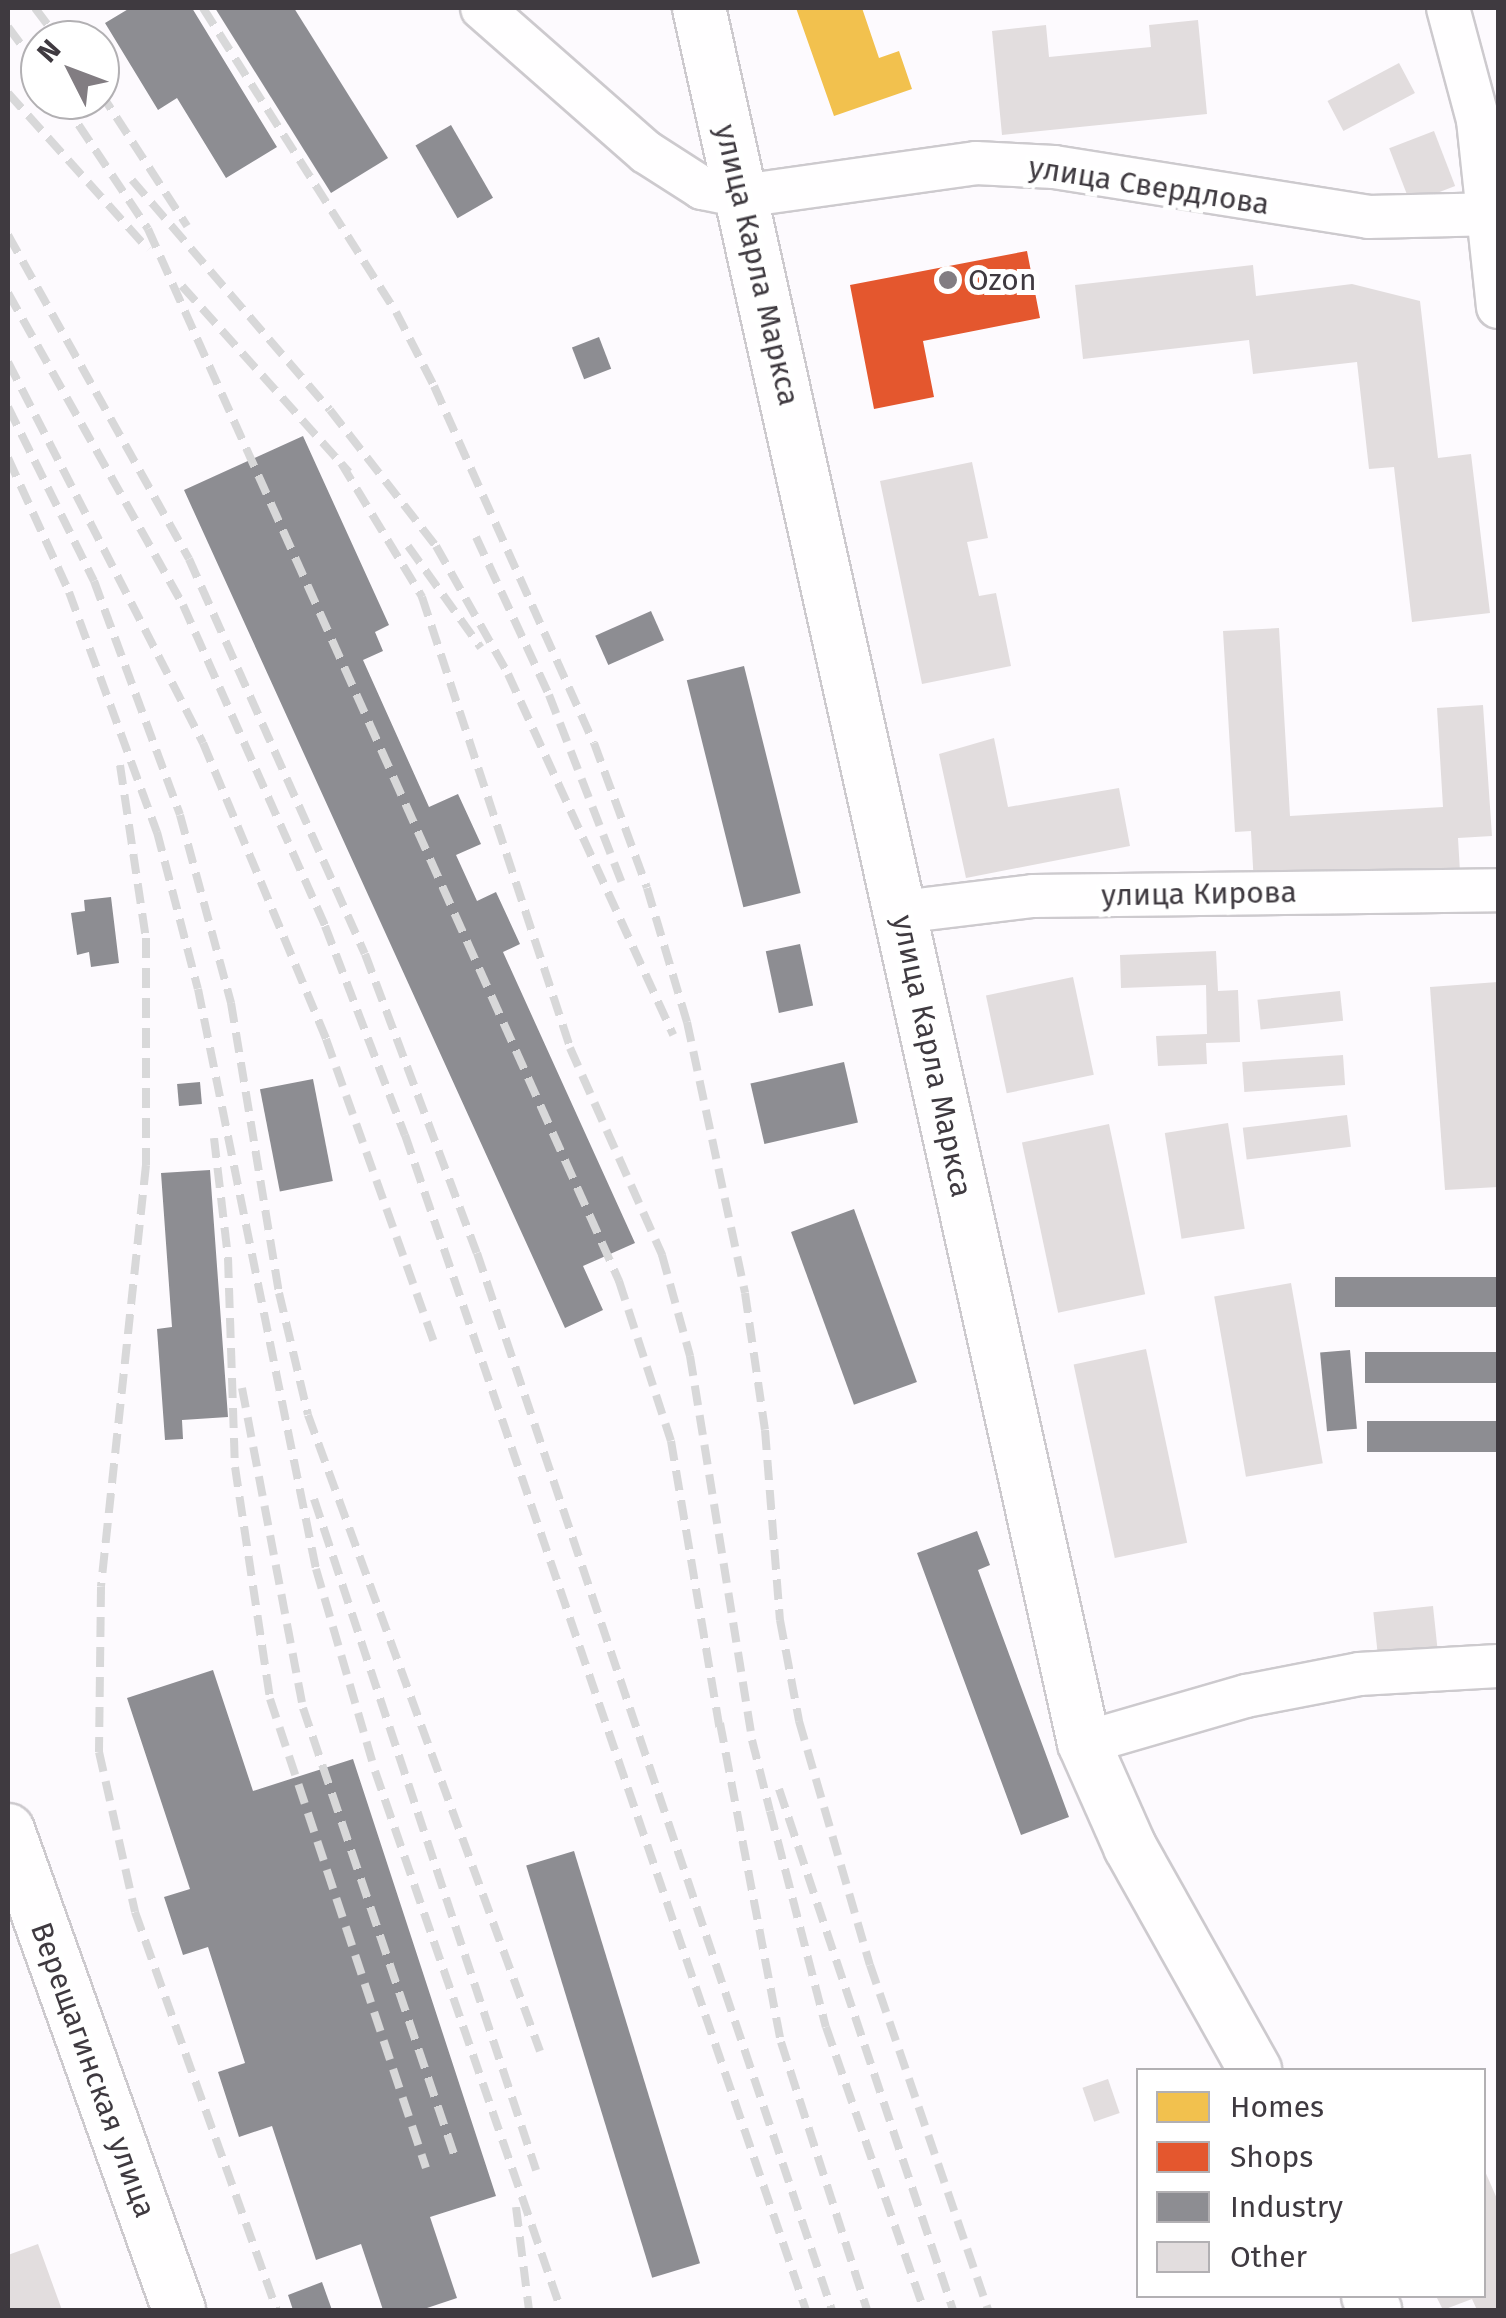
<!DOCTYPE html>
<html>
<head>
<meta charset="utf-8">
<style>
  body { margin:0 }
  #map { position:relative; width:1506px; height:2318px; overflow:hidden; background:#fdfafe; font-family:"Fira Sans",sans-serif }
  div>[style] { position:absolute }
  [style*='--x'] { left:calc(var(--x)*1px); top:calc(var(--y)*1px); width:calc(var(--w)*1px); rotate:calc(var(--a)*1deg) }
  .homes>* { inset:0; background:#f2c14e }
  .shops>* { inset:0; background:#e4572e }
  .industry>* { inset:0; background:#8d8d92; transform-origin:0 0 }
  .building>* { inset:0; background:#e2ddde; transform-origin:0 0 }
  .roads { filter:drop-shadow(2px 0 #cdcace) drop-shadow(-2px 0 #cdcace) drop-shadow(0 2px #cdcace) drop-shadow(0 -2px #cdcace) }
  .minor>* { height:42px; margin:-21px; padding:0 21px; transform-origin:21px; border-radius:21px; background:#fffeff }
  .major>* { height:52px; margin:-26px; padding:0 26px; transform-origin:26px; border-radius:26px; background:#fffeff }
  .rail>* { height:8px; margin-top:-4px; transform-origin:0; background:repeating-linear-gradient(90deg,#d8d8d9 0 20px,transparent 0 30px) }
  .dots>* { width:28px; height:28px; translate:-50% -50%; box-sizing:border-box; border:5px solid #fff; border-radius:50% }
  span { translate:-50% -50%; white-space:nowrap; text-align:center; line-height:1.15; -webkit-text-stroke:10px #fff; paint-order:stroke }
  .street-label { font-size:30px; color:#3f3a40 }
  .poi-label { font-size:30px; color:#3f3a40 }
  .left { translate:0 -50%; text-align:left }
  .frame { position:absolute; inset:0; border:10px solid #3f3a40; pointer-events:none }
  .legend { position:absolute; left:1136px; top:2068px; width:350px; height:230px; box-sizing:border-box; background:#fff; border:2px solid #b2b0b3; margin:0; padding:12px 18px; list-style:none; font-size:30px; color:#3f3a40 }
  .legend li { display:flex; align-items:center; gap:20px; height:50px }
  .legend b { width:50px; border:2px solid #b2b0b3 }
  .north { position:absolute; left:20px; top:20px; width:100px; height:100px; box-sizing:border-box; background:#fff; border:2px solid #b2b0b3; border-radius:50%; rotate:312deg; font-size:28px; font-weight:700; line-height:40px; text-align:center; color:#3f3a40 }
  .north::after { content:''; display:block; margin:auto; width:35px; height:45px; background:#827d82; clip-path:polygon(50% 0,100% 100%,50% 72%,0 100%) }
</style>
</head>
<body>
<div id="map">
  <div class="homes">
    <i style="clip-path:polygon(796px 8px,862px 8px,879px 58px,899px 51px,912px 89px,834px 116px)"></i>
  </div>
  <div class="shops">
    <i style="clip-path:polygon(1027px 251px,1040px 318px,923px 341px,934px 397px,874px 409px,850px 285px)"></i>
  </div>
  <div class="industry">
    <i style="clip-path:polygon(130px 8px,192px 8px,277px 147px,226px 178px,177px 98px,158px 110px,105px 23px)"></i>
    <i style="clip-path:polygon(215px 8px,294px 8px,388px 158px,331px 193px)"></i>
    <i style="left:451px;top:125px;width:84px;height:41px;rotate:60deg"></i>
    <i style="left:599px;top:337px;width:34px;height:29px;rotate:69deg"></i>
    <i style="clip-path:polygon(303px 436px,389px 625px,375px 632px,383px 651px,363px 660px,429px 807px,458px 794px,481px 844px,456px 855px,477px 901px,496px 892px,520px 944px,503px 952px,635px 1243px,583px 1266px,603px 1310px,565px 1328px,184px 490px)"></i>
    <i style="left:651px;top:611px;width:32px;height:61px;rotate:66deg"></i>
    <i style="left:744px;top:666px;width:234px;height:59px;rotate:76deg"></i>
    <i style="clip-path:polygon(111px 897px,119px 963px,91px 967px,89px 952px,77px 955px,71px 913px,85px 911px,84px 900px)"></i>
    <i style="left:800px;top:944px;width:63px;height:35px;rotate:78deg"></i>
    <i style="left:844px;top:1062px;width:62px;height:96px;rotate:77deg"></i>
    <i style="left:313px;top:1079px;width:104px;height:54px;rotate:79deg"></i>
    <i style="left:200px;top:1082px;width:22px;height:23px;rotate:85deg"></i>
    <i style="clip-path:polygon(210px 1170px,228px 1417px,182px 1420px,183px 1439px,165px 1440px,157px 1329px,172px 1327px,161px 1173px)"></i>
    <i style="left:854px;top:1209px;width:184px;height:67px;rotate:70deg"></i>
    <i style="left:1498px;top:1277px;width:30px;height:163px;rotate:90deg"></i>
    <i style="left:1350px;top:1350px;width:79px;height:30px;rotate:85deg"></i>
    <i style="left:1498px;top:1352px;width:31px;height:133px;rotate:90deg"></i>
    <i style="left:1498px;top:1421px;width:31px;height:131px;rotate:90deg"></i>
    <i style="clip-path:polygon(977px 1531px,990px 1565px,978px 1570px,1069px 1817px,1021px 1835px,917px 1553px)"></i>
    <i style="clip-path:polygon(213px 1670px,253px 1791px,353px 1759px,496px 2196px,430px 2217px,457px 2298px,421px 2310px,383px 2310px,361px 2244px,316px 2260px,272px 2126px,239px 2137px,218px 2072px,245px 2063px,208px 1947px,183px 1955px,164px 1897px,190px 1889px,127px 1698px)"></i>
    <i style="left:574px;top:1851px;width:431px;height:50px;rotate:73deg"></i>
    <i style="clip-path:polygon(322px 2282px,332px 2310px,293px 2310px,288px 2295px)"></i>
  </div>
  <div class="building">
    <i style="clip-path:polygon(1198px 20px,1207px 114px,1002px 135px,992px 31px,1046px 25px,1049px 57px,1151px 47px,1149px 25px)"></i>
    <i style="left:1399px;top:63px;width:34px;height:81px;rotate:62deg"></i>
    <i style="left:1434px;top:131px;width:59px;height:48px;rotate:69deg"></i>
    <i style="clip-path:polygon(1253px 265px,1256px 296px,1352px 284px,1420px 301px,1438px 458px,1471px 454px,1490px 613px,1412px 622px,1394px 467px,1369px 469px,1357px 362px,1253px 374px,1249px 340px,1083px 359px,1075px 285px)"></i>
    <i style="clip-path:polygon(972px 462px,988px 538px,967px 542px,979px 596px,996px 593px,1011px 666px,922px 684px,880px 481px)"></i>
    <i style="clip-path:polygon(1279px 628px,1290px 816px,1443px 807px,1437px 708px,1483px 705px,1492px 836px,1458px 838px,1460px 872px,1254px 885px,1251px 831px,1235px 832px,1223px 631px)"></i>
    <i style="clip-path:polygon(994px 738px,1008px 807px,1119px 788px,1130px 846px,966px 878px,939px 754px)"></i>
    <i style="clip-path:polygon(1216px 951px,1218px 991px,1238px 990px,1240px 1042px,1206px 1043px,1207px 1064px,1158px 1066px,1156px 1036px,1207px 1034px,1206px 985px,1121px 988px,1120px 955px)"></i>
    <i style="left:1073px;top:977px;width:100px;height:89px;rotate:78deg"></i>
    <i style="clip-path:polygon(1498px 982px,1498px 1187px,1445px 1190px,1430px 987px)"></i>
    <i style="left:1340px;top:991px;width:30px;height:83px;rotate:84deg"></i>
    <i style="left:1343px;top:1055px;width:30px;height:101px;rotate:86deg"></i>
    <i style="left:1347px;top:1115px;width:32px;height:105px;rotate:83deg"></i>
    <i style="left:1228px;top:1123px;width:107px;height:64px;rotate:81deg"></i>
    <i style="left:1109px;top:1124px;width:174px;height:89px;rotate:78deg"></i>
    <i style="left:1291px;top:1283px;width:183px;height:78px;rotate:80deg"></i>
    <i style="left:1146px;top:1349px;width:198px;height:74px;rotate:78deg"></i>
    <i style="left:1433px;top:1606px;width:50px;height:60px;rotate:84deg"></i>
    <i style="left:1108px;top:2079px;width:36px;height:27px;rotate:71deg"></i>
    <i style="clip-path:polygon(1484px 2169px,1498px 2201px,1498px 2310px,1477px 2310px,1472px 2299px,1443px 2310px,1436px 2296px,1484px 2296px)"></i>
    <i style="clip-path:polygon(38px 2244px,62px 2310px,8px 2310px,8px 2255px)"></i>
  </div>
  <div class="roads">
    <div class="minor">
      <i style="--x:482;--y:8;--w:218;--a:41.3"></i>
      <i style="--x:646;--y:152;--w:67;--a:32.7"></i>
      <i style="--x:702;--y:188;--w:41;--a:11.3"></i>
      <i style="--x:742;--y:196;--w:236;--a:-8"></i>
      <i style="--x:976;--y:163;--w:78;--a:2.9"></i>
      <i style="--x:1054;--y:167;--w:318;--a:9"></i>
      <i style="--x:1368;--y:217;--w:130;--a:-1.3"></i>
      <i style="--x:1448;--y:8;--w:116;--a:75"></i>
      <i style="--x:1478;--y:120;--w:188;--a:83.9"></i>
      <i style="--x:901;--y:912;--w:133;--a:-6.9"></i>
      <i style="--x:1033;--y:896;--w:465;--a:-0.7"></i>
      <i style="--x:1084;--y:1743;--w:169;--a:-16.2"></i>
      <i style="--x:1246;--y:1696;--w:115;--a:-11"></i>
      <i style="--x:1359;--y:1674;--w:139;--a:-3.3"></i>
    </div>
    <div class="major">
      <i style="--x:699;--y:8;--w:1777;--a:77.49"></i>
      <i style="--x:1084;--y:1743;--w:114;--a:66.1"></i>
      <i style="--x:1130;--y:1847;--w:256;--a:60.7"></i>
      <i style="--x:8;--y:1830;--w:510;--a:70.39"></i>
      <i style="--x:1368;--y:2296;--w:16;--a:63"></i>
    </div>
  </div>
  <div class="rail">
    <i style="--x:35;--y:8;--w:40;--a:53"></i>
    <i style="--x:203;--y:8;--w:360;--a:57.6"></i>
    <i style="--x:396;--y:312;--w:83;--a:62.8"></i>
    <i style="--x:434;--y:386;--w:391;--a:65.9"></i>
    <i style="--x:594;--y:743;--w:154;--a:69.9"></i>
    <i style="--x:647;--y:888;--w:140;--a:73.4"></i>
    <i style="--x:687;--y:1022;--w:277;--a:77.9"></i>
    <i style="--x:745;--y:1293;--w:138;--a:81.7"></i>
    <i style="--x:765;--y:1430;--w:191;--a:85.5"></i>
    <i style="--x:780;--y:1620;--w:103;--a:79.3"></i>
    <i style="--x:799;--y:1721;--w:254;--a:73.8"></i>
    <i style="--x:870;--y:1965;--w:365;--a:71.1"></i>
    <i style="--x:8;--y:27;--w:54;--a:53.3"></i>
    <i style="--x:100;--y:92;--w:160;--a:57"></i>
    <i style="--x:8;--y:93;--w:210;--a:48.1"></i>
    <i style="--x:62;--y:100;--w:155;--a:56.3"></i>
    <i style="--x:148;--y:229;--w:1153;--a:65.88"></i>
    <i style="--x:619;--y:1281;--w:168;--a:72"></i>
    <i style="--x:671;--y:1441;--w:299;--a:80.4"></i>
    <i style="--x:132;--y:180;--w:303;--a:49.3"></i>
    <i style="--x:330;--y:410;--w:172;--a:52.1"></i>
    <i style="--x:436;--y:546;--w:147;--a:60.6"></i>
    <i style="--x:508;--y:674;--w:397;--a:65.4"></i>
    <i style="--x:8;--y:235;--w:371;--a:60.8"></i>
    <i style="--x:189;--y:559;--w:432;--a:66"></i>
    <i style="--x:365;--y:954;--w:319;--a:69.5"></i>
    <i style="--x:477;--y:1253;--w:1115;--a:71.44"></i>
    <i style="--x:182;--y:286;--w:250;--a:48.1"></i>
    <i style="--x:8;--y:293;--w:358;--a:60.7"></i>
    <i style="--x:183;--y:605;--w:351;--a:66.1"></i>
    <i style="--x:325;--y:926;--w:224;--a:69.1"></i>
    <i style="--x:405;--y:1135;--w:1242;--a:71.16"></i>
    <i style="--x:8;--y:362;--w:428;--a:62.9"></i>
    <i style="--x:203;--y:743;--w:321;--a:67.4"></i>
    <i style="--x:326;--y:1039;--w:325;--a:70.4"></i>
    <i style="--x:8;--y:407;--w:194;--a:63.7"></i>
    <i style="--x:94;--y:581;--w:249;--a:69.8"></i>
    <i style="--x:180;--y:815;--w:195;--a:74.8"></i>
    <i style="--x:231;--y:1003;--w:294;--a:80.6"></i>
    <i style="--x:279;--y:1293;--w:125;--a:76.6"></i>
    <i style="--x:308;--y:1415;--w:677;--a:69.96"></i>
    <i style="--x:8;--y:458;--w:147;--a:65.5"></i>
    <i style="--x:69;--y:592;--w:256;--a:69.9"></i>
    <i style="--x:157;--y:832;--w:162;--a:75.4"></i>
    <i style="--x:198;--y:989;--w:592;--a:78.5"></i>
    <i style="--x:316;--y:1569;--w:210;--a:73.7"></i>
    <i style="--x:375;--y:1771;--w:570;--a:70.96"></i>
    <i style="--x:341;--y:463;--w:157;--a:58.8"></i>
    <i style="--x:422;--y:597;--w:475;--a:71.8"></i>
    <i style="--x:570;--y:1048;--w:227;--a:66"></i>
    <i style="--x:662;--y:1255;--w:105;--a:74.5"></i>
    <i style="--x:690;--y:1356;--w:389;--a:80.8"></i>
    <i style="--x:752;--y:1740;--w:73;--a:75.8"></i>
    <i style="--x:770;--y:1811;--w:223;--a:75.5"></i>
    <i style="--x:826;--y:2027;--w:299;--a:70.9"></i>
    <i style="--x:476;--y:537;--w:174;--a:65.2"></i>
    <i style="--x:549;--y:695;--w:202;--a:68.8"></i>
    <i style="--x:408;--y:546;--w:125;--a:54.4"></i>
    <i style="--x:120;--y:765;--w:175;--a:81.5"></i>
    <i style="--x:146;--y:938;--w:227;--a:90"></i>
    <i style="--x:146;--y:1165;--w:424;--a:96.1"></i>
    <i style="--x:101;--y:1587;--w:165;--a:90.7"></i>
    <i style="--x:99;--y:1752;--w:164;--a:77.3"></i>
    <i style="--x:135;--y:1912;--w:423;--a:70.4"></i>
    <i style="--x:214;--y:1138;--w:121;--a:83.3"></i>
    <i style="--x:228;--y:1258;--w:209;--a:88.1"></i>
    <i style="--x:235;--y:1467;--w:235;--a:81.4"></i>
    <i style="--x:270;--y:1699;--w:494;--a:71.6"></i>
    <i style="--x:242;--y:1388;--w:326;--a:79.2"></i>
    <i style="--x:303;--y:1708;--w:475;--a:71.3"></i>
    <i style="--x:314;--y:1499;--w:707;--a:71.69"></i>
    <i style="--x:720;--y:1723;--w:325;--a:79.2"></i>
    <i style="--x:781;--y:2042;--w:281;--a:72.2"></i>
    <i style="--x:779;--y:1789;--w:549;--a:71.53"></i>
    <i style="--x:516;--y:2207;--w:104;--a:82.8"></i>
  </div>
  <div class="dots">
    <i style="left:948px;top:280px;background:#827d82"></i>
  </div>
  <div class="street-label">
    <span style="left:1149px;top:186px;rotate:9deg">улица Свердлова</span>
    <span style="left:757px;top:265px;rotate:77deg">улица Карла Маркса</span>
    <span style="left:1199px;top:894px;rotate:-1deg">улица Кирова</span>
    <span style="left:932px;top:1056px;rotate:78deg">улица Карла Маркса</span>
    <span style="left:93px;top:2070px;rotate:70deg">Верещагинская улица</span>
  </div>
  <div class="poi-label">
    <span class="left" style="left:968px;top:280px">Ozon</span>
  </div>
  <div class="frame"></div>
  <ul class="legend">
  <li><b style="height:28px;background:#f2c14e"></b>Homes</li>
  <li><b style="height:28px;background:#e4572e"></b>Shops</li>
  <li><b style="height:28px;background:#8d8d92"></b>Industry</li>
  <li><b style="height:28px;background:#e2ddde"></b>Other</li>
  </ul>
  <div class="north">N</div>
</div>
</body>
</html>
